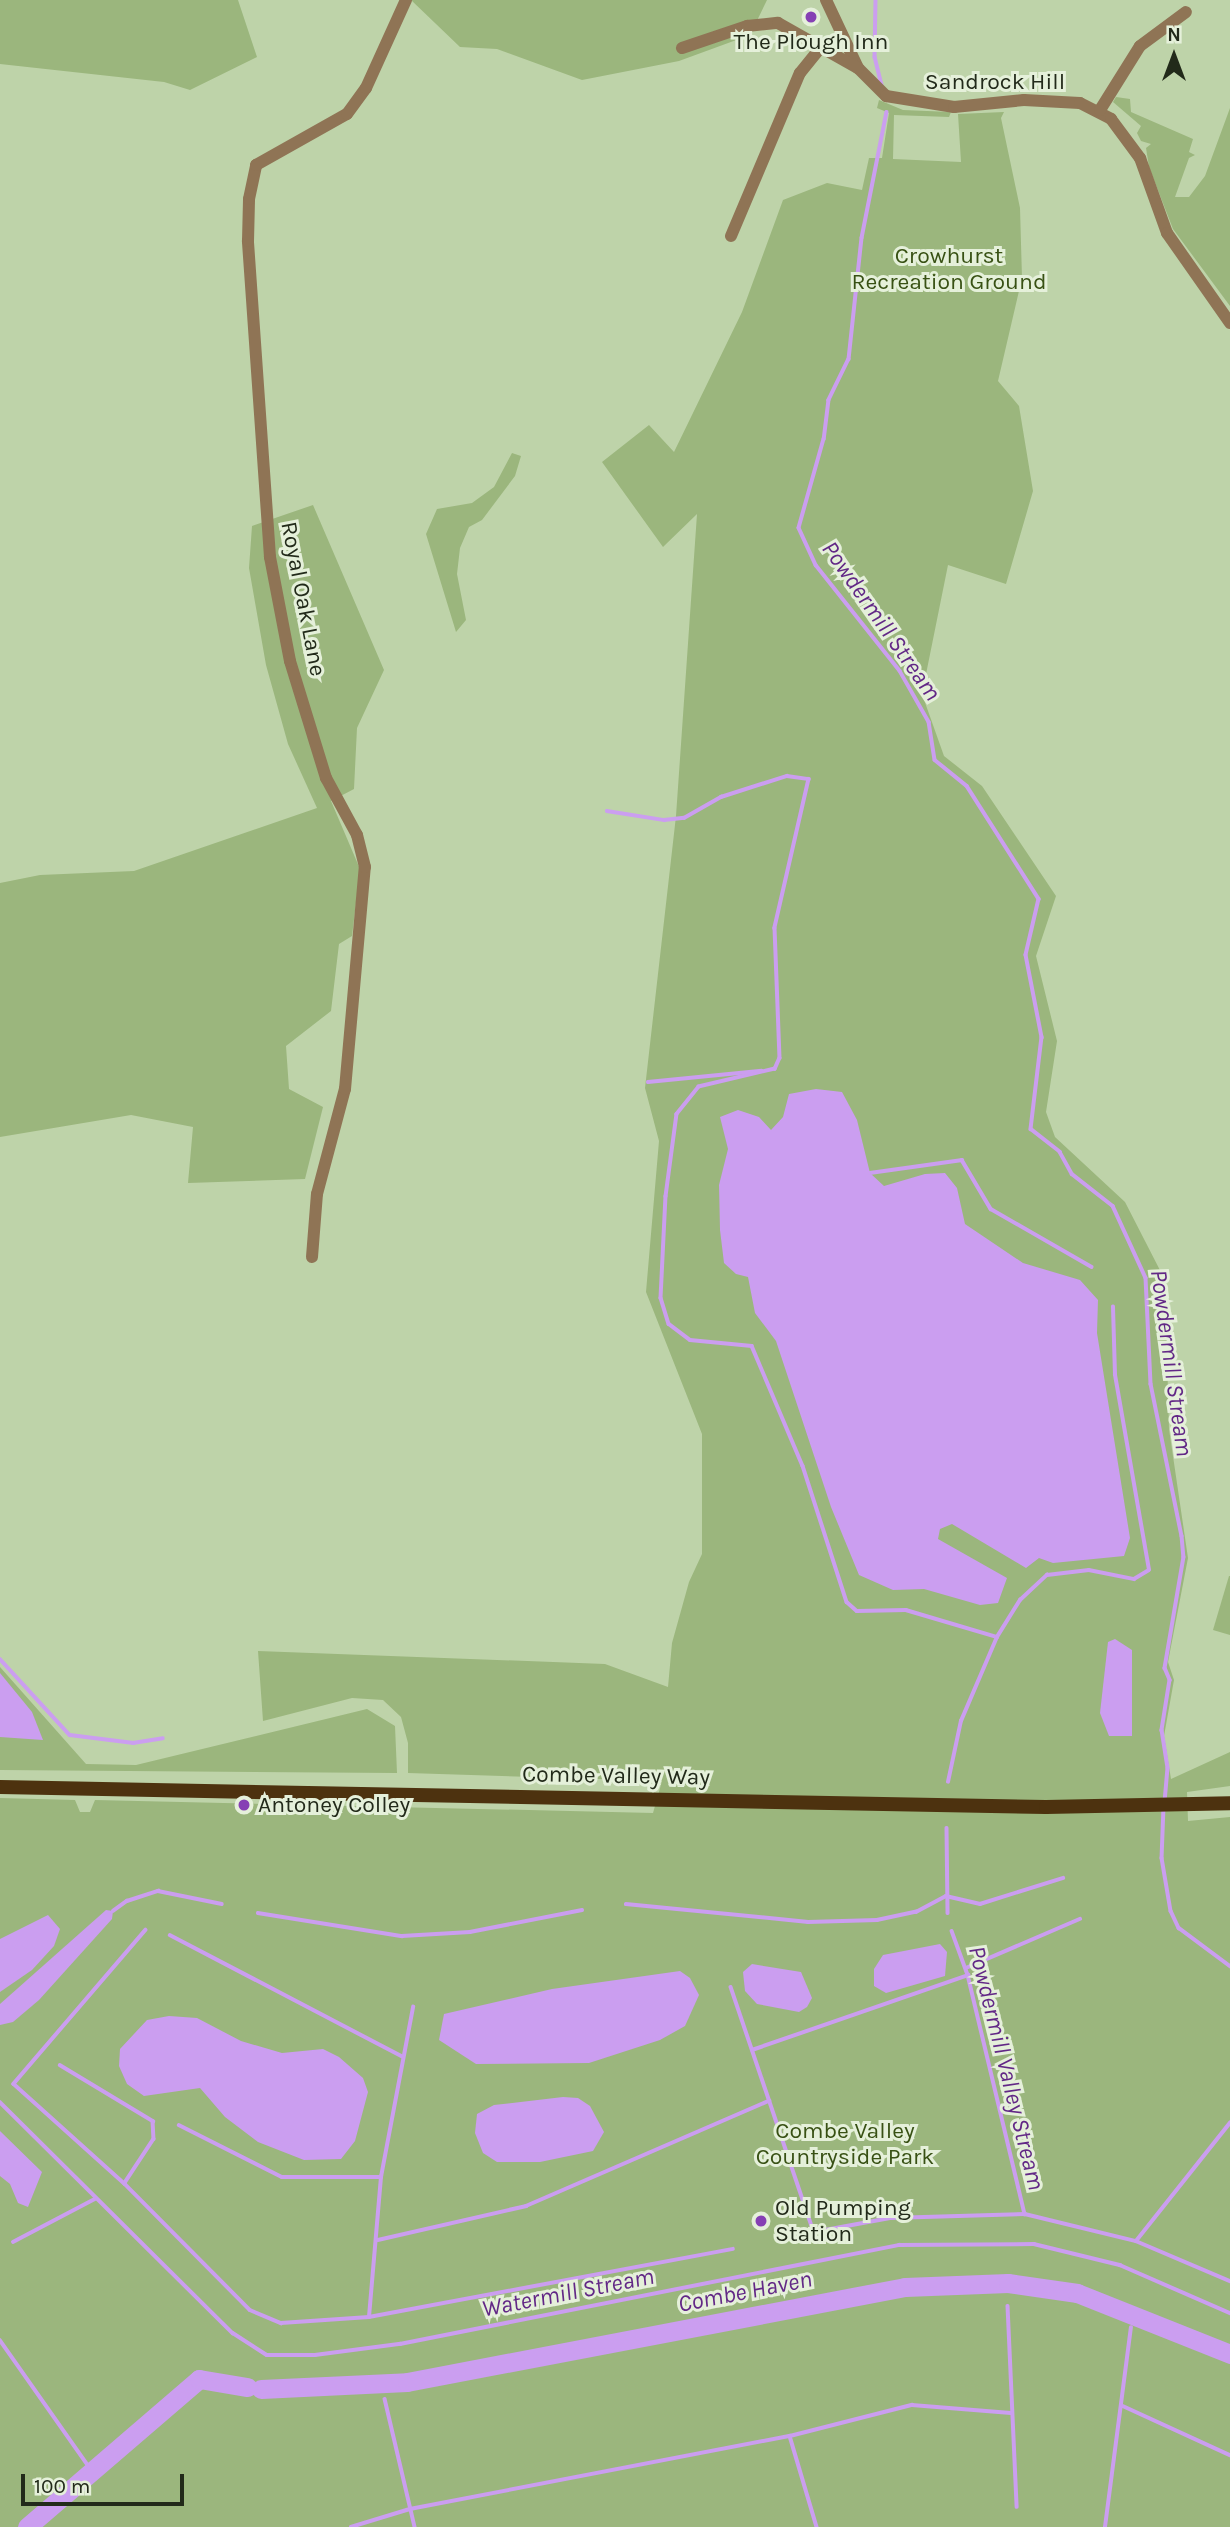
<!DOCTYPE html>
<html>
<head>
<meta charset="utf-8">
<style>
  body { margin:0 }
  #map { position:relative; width:1230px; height:2527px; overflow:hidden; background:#bed3a9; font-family:Karla,sans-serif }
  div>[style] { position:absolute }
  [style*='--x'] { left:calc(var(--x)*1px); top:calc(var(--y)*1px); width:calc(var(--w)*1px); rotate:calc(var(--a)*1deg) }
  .green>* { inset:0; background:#9bb67d }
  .water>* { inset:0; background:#cb9ef0 }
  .stream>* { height:3.5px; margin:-1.75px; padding:0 1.75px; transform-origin:1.75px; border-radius:1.75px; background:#cb9ef0 }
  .river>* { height:19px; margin:-9.5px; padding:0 9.5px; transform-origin:9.5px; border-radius:9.5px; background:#cb9ef0 }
  .minor>* { height:12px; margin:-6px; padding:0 6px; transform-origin:6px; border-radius:6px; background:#8f7455 }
  .major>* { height:14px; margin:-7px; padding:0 7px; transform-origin:7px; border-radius:7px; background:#4d320f }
  .dots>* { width:19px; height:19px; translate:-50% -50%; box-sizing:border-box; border:4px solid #e5f0da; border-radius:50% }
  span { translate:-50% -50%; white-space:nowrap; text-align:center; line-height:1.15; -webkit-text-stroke:6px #e5f0da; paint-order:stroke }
  .poi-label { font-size:23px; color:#222a1a }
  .left { translate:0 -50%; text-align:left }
  .street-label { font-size:23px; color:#222a1a }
  .park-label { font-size:23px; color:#385114 }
  .water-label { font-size:24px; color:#622886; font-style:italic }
  .north { position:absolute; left:1139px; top:21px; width:70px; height:70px; -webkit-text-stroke:5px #e5f0da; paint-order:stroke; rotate:0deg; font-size:19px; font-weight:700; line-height:28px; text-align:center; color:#222a1a }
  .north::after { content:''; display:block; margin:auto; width:24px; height:32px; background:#222a1a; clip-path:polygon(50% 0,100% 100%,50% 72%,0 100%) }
  .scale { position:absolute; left:21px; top:2474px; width:163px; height:32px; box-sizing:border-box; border:4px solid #222a1a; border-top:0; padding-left:9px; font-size:21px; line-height:24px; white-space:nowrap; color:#222a1a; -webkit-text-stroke:5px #e5f0da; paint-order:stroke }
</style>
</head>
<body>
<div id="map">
  <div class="green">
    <i style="clip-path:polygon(0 0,238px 0,257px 57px,190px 90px,164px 82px,0 64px)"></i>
    <i style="clip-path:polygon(411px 0,767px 0,750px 35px,679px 61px,582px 80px,497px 49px,460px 47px)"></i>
    <i style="clip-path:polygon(1116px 97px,1130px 99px,1131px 112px,1193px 139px,1189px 152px,1195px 155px,1189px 158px,1175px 197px,1189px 197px,1205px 176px,1230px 108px,1230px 306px,1173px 229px,1149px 167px,1146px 148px,1151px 144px,1141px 141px,1137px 133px,1141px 126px,1113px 102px)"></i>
    <i style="clip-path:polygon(879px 100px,903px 110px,951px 112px,949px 117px,894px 115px,893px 159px,961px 162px,958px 114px,1004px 112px,1001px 118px,1020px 208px,1022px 278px,998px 381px,1019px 406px,1033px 491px,1006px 584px,948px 565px,922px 694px,944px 756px,982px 786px,1056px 896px,1036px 956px,1057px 1041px,1046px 1112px,1055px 1137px,1125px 1202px,1165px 1280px,1169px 1429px,1188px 1558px,1168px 1662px,1174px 1680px,1164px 1736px,1171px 1779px,1230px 1752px,1230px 1786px,1187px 1792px,1188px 1821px,1230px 1817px,1230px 2527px,0 2527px,0 1798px,75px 1800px,80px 1812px,90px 1812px,95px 1800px,653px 1813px,662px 1781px,408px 1773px,408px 1743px,401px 1717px,383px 1700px,352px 1698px,263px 1721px,258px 1651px,605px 1664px,668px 1687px,672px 1643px,689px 1582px,702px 1554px,702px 1434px,646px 1292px,659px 1141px,645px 1088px,676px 816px,697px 514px,663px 547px,602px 462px,649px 425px,674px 452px,742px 312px,783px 200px,827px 183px,862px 190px,869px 158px,882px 158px,889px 113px,877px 108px)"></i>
    <i style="clip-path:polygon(512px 453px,521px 456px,515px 476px,482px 520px,469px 527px,460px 548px,457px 574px,466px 620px,456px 632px,426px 534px,437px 509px,472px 503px,494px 487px)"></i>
    <i style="clip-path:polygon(313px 505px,384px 670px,357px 728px,354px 789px,331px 801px,360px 869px,352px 936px,339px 944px,331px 1011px,286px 1046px,289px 1089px,323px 1107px,305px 1179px,188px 1183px,193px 1127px,131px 1115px,0 1137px,0 883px,40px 875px,134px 871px,317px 808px,288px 744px,266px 665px,249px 568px,252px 526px)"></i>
    <i style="clip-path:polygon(1229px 1576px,1230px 1576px,1230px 1635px,1213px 1630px)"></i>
    <i style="clip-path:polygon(0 1667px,86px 1764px,136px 1765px,367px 1709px,395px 1726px,397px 1773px,0 1770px)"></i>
  </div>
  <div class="water">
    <i style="clip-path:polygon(816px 1089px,842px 1092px,857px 1120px,870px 1173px,884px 1186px,925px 1174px,945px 1173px,957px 1188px,965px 1224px,1023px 1263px,1080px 1280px,1098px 1300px,1097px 1333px,1130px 1538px,1124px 1556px,1053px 1563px,1039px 1558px,1026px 1568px,952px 1524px,940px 1529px,938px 1539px,1007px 1578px,998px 1603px,980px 1605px,924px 1589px,893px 1590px,859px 1575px,831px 1507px,776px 1341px,755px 1313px,748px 1277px,736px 1274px,724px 1263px,720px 1230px,719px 1185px,728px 1149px,720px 1117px,738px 1110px,759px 1117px,771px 1130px,783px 1117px,789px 1094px)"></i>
    <i style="clip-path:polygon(1115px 1639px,1132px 1650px,1132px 1736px,1109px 1736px,1100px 1713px,1108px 1642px)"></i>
    <i style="clip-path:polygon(0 1673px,32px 1712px,43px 1740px,0 1737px)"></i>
    <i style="clip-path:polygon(106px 1910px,113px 1911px,112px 1919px,39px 2000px,13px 2022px,0 2025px,0 2004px)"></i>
    <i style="clip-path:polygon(48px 1915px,60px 1929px,54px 1946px,32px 1970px,0 1992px,0 1939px)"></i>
    <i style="clip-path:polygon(940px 1944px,947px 1952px,945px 1976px,886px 1993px,874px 1986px,874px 1969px,883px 1955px)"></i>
    <i style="clip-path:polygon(752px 1964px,801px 1972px,812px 1998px,807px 2007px,799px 2012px,757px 2004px,745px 1991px,743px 1972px)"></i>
    <i style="clip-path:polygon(680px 1971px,690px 1978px,699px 1995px,685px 2026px,660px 2040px,589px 2063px,476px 2064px,439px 2040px,444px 2014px,552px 1989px)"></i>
    <i style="clip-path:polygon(169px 2016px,197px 2018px,241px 2041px,282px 2053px,323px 2049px,339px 2057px,363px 2078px,368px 2092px,355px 2141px,341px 2159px,304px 2160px,258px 2142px,225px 2117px,200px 2088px,144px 2096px,127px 2084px,119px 2066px,120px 2049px,147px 2020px)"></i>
    <i style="clip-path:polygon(563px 2097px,578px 2098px,590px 2106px,604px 2132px,593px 2151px,540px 2162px,497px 2162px,483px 2153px,475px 2133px,477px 2114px,494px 2105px)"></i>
    <i style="clip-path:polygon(0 2131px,42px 2172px,28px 2207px,18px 2203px,10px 2184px,0 2176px)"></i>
  </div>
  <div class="stream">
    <i style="--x:876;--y:0;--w:57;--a:91"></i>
    <i style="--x:875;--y:57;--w:29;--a:76"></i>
    <i style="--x:887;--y:112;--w:128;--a:101.2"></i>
    <i style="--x:862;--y:238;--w:122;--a:96.1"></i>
    <i style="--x:849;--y:359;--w:46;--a:116"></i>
    <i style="--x:829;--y:400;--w:39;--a:97"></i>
    <i style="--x:824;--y:439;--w:92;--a:105.7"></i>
    <i style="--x:799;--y:528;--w:41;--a:65.3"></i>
    <i style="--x:816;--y:565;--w:135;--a:51.6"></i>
    <i style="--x:900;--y:671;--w:59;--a:60.4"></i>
    <i style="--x:929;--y:722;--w:38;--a:81"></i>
    <i style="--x:935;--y:760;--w:41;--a:39.1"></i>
    <i style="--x:967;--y:786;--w:134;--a:57.5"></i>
    <i style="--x:1039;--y:899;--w:57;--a:103.1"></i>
    <i style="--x:1026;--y:955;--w:84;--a:79"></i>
    <i style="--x:1042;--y:1037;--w:93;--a:96.8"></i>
    <i style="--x:1031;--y:1129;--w:37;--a:38"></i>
    <i style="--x:1060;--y:1152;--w:25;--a:61"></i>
    <i style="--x:1072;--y:1174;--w:52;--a:38"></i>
    <i style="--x:1113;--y:1206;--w:79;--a:65.4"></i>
    <i style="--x:1146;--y:1278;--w:106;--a:87.3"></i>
    <i style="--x:1151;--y:1384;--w:155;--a:78.5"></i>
    <i style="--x:1182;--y:1536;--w:21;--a:85"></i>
    <i style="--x:1184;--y:1557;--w:113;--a:99.7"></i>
    <i style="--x:1165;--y:1668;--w:13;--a:67"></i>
    <i style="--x:1170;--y:1680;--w:51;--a:99.1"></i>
    <i style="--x:1162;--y:1730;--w:38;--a:81"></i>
    <i style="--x:1168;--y:1768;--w:32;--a:95"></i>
    <i style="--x:607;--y:811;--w:58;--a:9"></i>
    <i style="--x:664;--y:820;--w:20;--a:-6"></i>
    <i style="--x:684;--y:818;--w:43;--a:-29.6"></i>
    <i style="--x:721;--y:797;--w:69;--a:-17.7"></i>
    <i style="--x:787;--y:776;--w:22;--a:8"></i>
    <i style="--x:809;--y:779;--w:153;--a:102.9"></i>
    <i style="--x:775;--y:928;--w:130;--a:87.8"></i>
    <i style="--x:780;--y:1058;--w:12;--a:114"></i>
    <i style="--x:775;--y:1069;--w:78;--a:166.7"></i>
    <i style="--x:699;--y:1087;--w:35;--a:129"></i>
    <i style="--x:677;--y:1114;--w:83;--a:97.6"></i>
    <i style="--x:666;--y:1196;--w:102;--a:92.8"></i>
    <i style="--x:661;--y:1298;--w:27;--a:73"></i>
    <i style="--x:669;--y:1324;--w:26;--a:37"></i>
    <i style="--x:690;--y:1340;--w:62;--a:5.5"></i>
    <i style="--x:752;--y:1346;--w:130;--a:67"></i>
    <i style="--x:803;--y:1466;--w:143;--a:72.1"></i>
    <i style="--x:847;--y:1602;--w:13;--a:42"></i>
    <i style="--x:857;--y:1611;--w:49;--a:-1.2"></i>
    <i style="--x:906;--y:1610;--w:95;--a:16.5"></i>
    <i style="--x:648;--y:1082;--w:114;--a:-5.6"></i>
    <i style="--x:870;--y:1173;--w:93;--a:-8"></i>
    <i style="--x:962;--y:1160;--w:57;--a:59.4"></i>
    <i style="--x:991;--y:1209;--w:116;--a:29.9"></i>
    <i style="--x:0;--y:1659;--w:103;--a:47.4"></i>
    <i style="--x:70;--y:1735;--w:64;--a:7.2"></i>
    <i style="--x:133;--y:1743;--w:30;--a:-9"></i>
    <i style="--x:948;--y:1782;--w:62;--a:-78"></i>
    <i style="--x:961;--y:1721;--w:91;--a:-66.8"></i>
    <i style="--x:997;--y:1637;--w:44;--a:-58.1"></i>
    <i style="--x:1020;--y:1600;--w:37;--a:-43"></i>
    <i style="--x:1047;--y:1575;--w:42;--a:-6.8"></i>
    <i style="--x:1089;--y:1570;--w:46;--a:11.3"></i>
    <i style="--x:1134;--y:1579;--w:17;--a:-31"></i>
    <i style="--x:1149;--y:1570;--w:198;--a:-99.9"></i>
    <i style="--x:1115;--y:1375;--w:68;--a:-91.7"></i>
    <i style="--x:1164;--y:1807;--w:51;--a:92.2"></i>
    <i style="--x:1162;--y:1858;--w:54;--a:80.4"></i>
    <i style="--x:1171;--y:1911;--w:19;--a:65"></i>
    <i style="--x:1179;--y:1928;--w:64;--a:36.7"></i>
    <i style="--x:947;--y:1828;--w:85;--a:89.3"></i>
    <i style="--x:626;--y:1904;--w:183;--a:5.6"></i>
    <i style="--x:808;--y:1922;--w:69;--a:-1.7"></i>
    <i style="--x:877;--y:1920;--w:40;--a:-12"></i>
    <i style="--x:916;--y:1912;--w:34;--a:-28"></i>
    <i style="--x:946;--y:1896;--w:35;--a:13"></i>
    <i style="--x:980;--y:1904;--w:87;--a:-17.4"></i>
    <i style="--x:113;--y:1911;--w:17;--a:-36"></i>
    <i style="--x:127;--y:1901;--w:33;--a:-18"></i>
    <i style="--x:158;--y:1891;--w:65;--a:11.5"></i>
    <i style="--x:258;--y:1913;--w:146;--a:9.1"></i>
    <i style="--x:402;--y:1936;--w:68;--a:-3.4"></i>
    <i style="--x:470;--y:1932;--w:114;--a:-11.1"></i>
    <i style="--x:146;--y:1930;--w:203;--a:130.6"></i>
    <i style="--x:14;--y:2084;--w:149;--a:42"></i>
    <i style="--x:125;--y:2184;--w:177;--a:45.2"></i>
    <i style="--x:250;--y:2310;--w:34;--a:23"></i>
    <i style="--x:281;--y:2323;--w:88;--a:-3.9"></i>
    <i style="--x:369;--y:2317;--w:370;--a:-10.6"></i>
    <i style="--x:952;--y:1931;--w:47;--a:70"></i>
    <i style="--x:968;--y:1975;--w:246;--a:76.6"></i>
    <i style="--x:170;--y:1935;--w:263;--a:27.6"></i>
    <i style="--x:966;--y:1968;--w:124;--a:-23.3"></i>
    <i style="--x:731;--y:1987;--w:259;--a:71.3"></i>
    <i style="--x:814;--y:2232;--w:77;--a:-10.4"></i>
    <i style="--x:890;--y:2218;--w:135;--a:-1.7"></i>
    <i style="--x:1025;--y:2214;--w:114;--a:13.7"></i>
    <i style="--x:1136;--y:2241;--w:102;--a:23.1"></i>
    <i style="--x:752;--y:2050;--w:229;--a:-19.1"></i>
    <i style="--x:60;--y:2065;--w:109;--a:31.1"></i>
    <i style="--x:153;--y:2121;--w:18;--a:87"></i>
    <i style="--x:154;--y:2139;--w:53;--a:123.4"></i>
    <i style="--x:0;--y:2102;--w:328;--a:44.8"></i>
    <i style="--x:233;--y:2333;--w:40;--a:32.9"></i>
    <i style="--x:267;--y:2355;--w:48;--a:0"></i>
    <i style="--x:315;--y:2355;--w:86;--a:-7.4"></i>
    <i style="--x:400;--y:2344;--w:509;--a:-11.22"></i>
    <i style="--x:899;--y:2245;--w:135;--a:-0.4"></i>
    <i style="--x:1034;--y:2244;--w:89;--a:13.7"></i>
    <i style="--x:1120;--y:2265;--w:120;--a:23.6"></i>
    <i style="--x:179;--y:2125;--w:115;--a:26.8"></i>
    <i style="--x:282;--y:2177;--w:99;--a:0"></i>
    <i style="--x:378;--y:2240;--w:152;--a:-12.9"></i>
    <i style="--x:526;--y:2206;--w:265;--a:-23.4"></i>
    <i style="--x:1136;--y:2241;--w:151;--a:-51.5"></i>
    <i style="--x:13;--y:2242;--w:93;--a:-27.7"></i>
    <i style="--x:1008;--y:2283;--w:8;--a:90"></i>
    <i style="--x:1008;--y:2306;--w:201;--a:87.4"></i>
    <i style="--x:369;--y:2317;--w:141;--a:-85.1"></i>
    <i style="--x:381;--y:2177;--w:173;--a:-79.3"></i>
    <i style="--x:0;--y:2340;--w:160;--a:54.9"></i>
    <i style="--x:385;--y:2399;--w:131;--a:76.8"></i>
    <i style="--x:1123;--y:2406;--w:118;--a:24.6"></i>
    <i style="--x:790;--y:2436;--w:95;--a:73.5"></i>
    <i style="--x:351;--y:2527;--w:62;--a:-17"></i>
    <i style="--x:410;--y:2509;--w:387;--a:-10.9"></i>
    <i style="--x:790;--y:2436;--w:126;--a:-14.3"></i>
    <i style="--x:912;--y:2405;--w:99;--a:4.6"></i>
    <i style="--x:1105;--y:2527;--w:201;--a:-82.6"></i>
  </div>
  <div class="river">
    <i style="--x:261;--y:2389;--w:146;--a:-2.7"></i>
    <i style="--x:407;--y:2382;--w:507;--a:-10.8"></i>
    <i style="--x:905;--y:2287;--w:103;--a:-2.2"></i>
    <i style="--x:1008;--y:2283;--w:70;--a:8.2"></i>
    <i style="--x:1077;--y:2293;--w:165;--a:21.7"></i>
    <i style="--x:27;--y:2527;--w:227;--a:-40.7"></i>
    <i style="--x:199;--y:2379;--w:49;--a:9.5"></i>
  </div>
  <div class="minor">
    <i style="--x:826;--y:0;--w:75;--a:64.8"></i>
    <i style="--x:858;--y:68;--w:40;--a:45"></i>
    <i style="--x:886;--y:96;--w:69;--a:9.2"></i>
    <i style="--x:954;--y:107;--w:70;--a:-5.7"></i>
    <i style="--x:1024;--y:100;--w:56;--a:3.1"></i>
    <i style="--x:1080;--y:103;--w:35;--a:27"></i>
    <i style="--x:1111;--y:119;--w:49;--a:53.4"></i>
    <i style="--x:1140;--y:158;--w:80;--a:70.2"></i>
    <i style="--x:1167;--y:233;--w:110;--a:55"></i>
    <i style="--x:682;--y:48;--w:69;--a:-18.7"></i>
    <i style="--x:747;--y:26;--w:31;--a:-6"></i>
    <i style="--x:778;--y:23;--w:92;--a:29.4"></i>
    <i style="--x:1100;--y:110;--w:75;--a:-58"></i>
    <i style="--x:1140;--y:46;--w:57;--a:-36.5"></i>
    <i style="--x:731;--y:236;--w:177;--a:-67.1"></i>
    <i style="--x:800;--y:73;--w:35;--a:-51"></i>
    <i style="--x:312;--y:1257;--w:63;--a:-85.5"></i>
    <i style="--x:317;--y:1194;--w:109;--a:-75.1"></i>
    <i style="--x:345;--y:1089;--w:223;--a:-84.9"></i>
    <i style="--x:365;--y:867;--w:33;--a:-104"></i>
    <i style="--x:357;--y:835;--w:65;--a:-118.5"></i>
    <i style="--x:326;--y:778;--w:122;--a:-107.1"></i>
    <i style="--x:290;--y:661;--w:106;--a:-100.9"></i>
    <i style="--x:270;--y:557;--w:317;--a:-94"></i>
    <i style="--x:248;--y:241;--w:42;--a:-88.6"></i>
    <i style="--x:249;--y:199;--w:35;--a:-78"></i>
    <i style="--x:256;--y:165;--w:104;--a:-29.3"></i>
    <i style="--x:347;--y:114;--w:32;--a:-54"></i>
    <i style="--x:366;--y:88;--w:97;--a:-65.6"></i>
  </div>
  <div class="major">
    <i style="--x:0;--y:1787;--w:1046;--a:1.1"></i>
    <i style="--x:1046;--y:1807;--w:184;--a:-1.2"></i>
  </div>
  <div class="dots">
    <i style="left:811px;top:17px;background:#8640b4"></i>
    <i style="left:244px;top:1805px;background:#8640b4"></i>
    <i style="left:761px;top:2221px;background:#8640b4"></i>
  </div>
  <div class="poi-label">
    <span style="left:811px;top:42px">The Plough Inn</span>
    <span class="left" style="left:258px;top:1805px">Antoney Colley</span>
    <span class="left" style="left:775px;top:2221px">Old Pumping<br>Station</span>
  </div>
  <div class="street-label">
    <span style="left:995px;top:82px">Sandrock Hill</span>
    <span style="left:303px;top:599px;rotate:79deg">Royal Oak Lane</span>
    <span style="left:616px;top:1776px;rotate:1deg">Combe Valley Way</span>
  </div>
  <div class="park-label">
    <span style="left:949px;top:269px">Crowhurst<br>Recreation Ground</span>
    <span style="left:845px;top:2144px">Combe Valley<br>Countryside Park</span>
  </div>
  <div class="water-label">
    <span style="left:881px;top:621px;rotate:55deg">Powdermill Stream</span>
    <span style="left:1171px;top:1363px;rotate:82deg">Powdermill Stream</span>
    <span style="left:1006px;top:2068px;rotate:76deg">Powdermill Valley Stream</span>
    <span style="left:745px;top:2292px;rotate:-11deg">Combe Haven</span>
    <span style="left:568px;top:2293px;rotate:-11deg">Watermill Stream</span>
  </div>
  <div class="north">N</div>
  <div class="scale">100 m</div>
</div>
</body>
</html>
